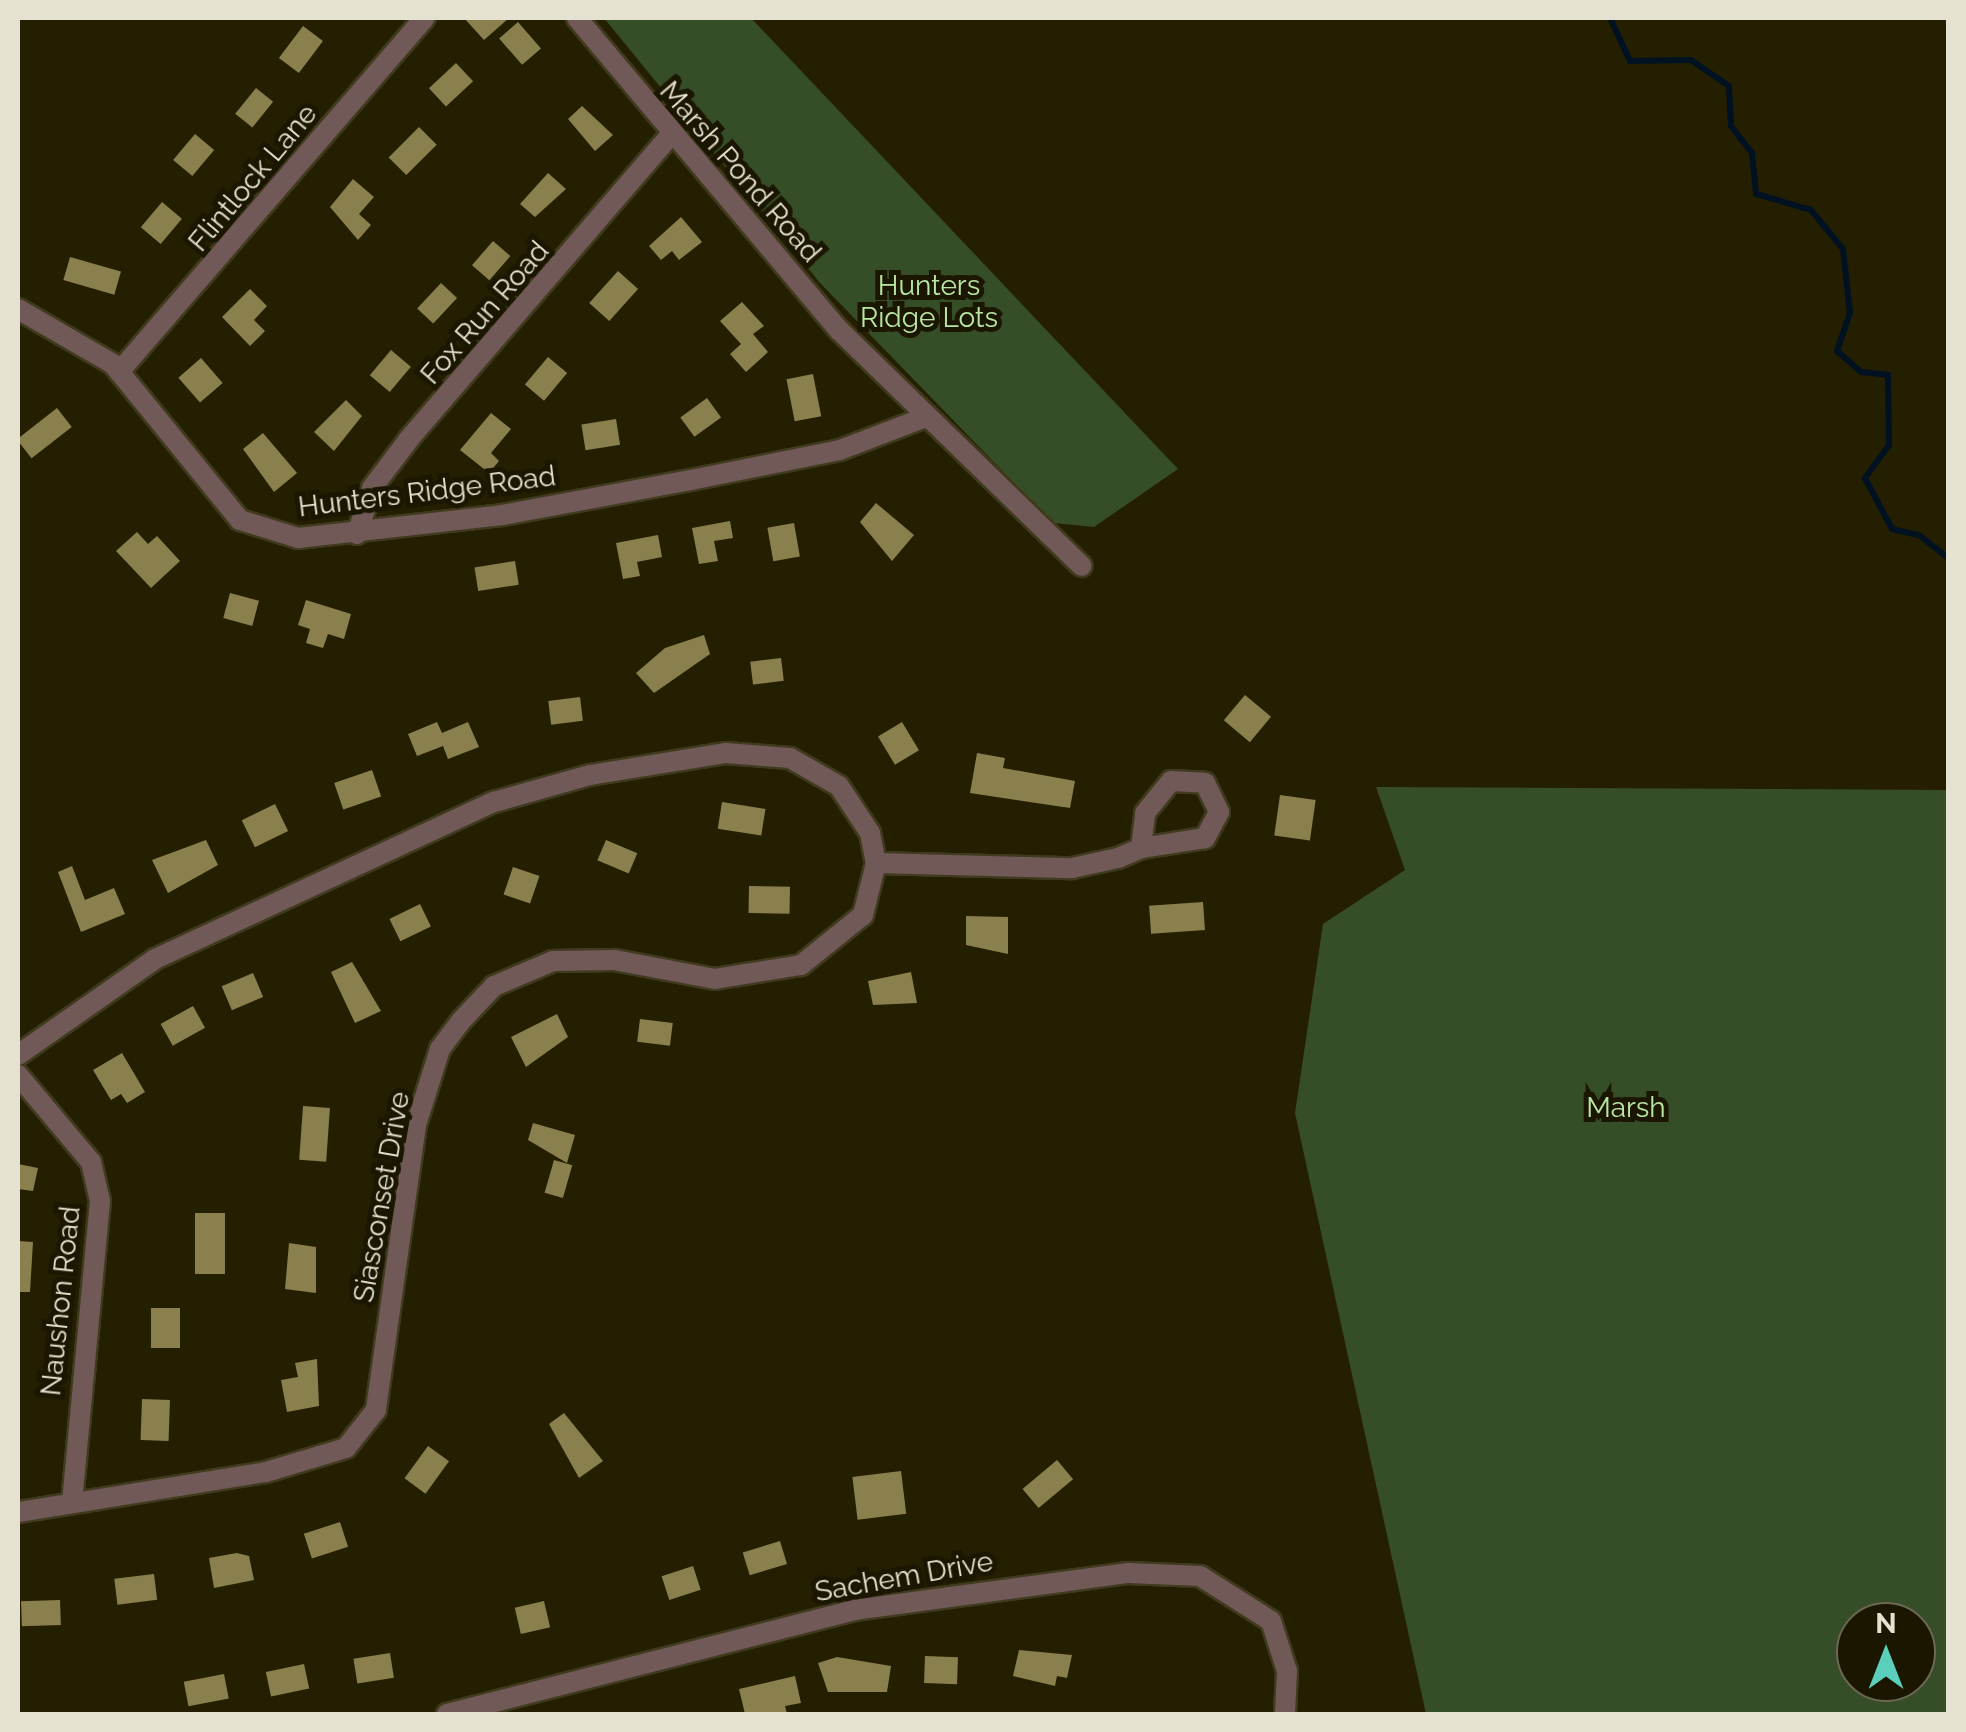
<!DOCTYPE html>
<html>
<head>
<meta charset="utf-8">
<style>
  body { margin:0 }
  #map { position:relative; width:1966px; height:1732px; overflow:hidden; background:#251f01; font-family:Raleway,sans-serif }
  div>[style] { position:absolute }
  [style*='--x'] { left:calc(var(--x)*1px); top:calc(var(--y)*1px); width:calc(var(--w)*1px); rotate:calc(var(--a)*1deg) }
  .green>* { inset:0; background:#354e27 }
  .stream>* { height:6px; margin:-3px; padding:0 3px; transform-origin:3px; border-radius:3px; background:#001221 }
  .building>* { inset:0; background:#8a804d; transform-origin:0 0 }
  .roads { filter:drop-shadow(2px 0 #403a1e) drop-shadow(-2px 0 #403a1e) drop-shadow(0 2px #403a1e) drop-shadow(0 -2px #403a1e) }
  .street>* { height:20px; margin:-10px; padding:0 10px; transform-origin:10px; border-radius:10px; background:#715958 }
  span { translate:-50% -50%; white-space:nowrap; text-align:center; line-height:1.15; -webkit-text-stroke:10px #1b1600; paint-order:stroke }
  .street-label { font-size:28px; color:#e6e2d1 }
  .park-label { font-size:28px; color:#b9e6a3 }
  .frame { position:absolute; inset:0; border:20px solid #e6e2d1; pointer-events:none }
  .north { position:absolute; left:1836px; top:1602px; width:100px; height:100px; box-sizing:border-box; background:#1b1600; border:2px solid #6c6854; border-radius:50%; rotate:0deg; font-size:28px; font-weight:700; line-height:40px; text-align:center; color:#e6e2d1 }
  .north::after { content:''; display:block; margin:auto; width:35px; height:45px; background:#5bcebc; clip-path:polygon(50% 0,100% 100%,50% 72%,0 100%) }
</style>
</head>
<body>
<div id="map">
  <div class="green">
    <i style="clip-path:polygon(604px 18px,751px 18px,1178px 469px,1094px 527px,1053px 523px,820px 283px)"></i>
    <i style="clip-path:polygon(evenodd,1376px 787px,1948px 790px,1948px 1714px,1426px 1714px,1295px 1113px,1323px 924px,1405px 870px,1376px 787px,1856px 1622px,1916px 1622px,1916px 1682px,1856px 1682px,1856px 1622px)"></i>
  </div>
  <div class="stream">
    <i style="--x:1610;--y:18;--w:47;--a:65.1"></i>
    <i style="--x:1630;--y:61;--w:61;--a:-0.9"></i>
    <i style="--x:1691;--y:60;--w:46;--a:34.4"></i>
    <i style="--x:1729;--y:86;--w:40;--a:87.1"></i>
    <i style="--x:1731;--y:126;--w:34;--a:52"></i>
    <i style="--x:1752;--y:153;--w:41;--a:84.4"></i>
    <i style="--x:1756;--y:194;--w:57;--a:16.2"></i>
    <i style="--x:1811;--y:210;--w:50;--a:50.6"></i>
    <i style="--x:1843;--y:249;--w:64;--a:83.8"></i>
    <i style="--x:1850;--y:313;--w:40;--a:108.9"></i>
    <i style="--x:1837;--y:351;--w:32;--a:41"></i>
    <i style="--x:1861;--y:372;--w:27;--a:6"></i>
    <i style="--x:1888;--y:375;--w:70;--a:89.2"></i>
    <i style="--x:1889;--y:445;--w:41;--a:126"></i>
    <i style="--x:1865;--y:478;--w:58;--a:62.1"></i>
    <i style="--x:1892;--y:529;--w:28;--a:13"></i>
    <i style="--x:1919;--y:535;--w:37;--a:38"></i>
  </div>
  <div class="building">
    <i style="clip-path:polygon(464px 18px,509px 18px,484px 40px)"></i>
    <i style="left:518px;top:22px;width:35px;height:25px;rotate:49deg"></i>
    <i style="left:303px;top:26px;width:25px;height:40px;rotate:37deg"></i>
    <i style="left:456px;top:63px;width:25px;height:37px;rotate:47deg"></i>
    <i style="left:256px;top:88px;width:22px;height:33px;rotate:39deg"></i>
    <i style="clip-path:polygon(582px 106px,613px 135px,595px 151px,568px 119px)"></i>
    <i style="left:419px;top:127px;width:25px;height:43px;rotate:45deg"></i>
    <i style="left:195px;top:134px;width:25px;height:34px;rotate:40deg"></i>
    <i style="clip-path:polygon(548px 173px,566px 189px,535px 217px,520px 204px)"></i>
    <i style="clip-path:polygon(353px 179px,374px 197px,359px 214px,371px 225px,358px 240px,330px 207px)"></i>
    <i style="left:162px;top:202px;width:26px;height:33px;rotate:40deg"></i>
    <i style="clip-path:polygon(681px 217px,702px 242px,679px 260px,672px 251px,661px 260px,649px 246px)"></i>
    <i style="left:493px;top:241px;width:23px;height:32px;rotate:41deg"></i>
    <i style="left:70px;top:257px;width:53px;height:24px;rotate:16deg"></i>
    <i style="left:618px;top:271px;width:27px;height:43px;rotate:42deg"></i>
    <i style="left:441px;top:283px;width:22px;height:35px;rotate:43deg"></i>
    <i style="clip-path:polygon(250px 289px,267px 306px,254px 320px,265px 331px,250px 346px,222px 317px)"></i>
    <i style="clip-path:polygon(742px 302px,764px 326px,753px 334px,768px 352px,746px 372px,730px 354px,741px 344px,720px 321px)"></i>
    <i style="left:391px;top:350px;width:26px;height:33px;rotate:40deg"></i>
    <i style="left:548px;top:357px;width:25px;height:36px;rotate:40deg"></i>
    <i style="left:201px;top:358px;width:33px;height:30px;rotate:49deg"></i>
    <i style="left:813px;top:374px;width:43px;height:27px;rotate:79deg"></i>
    <i style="left:707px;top:398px;width:24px;height:33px;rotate:54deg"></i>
    <i style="clip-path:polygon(346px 400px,362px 416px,334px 451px,314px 432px)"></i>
    <i style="left:57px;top:408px;width:24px;height:51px;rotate:52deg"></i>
    <i style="clip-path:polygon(491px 413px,511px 429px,491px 453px,499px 461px,489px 473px,460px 450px)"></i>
    <i style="left:616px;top:419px;width:26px;height:35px;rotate:81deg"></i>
    <i style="clip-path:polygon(263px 433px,297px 473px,274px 492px,243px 449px)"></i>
    <i style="clip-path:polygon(876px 503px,914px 535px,892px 561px,860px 522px)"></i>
    <i style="clip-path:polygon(730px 521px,733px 538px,714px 541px,718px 561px,699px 564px,692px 528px)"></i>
    <i style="left:794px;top:523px;width:34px;height:27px;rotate:80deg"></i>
    <i style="clip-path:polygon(137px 532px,148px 544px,157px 536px,180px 561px,151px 588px,116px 551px)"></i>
    <i style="clip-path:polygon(658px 535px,662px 557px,637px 562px,640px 576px,623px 579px,616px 543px)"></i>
    <i style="left:515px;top:561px;width:24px;height:41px;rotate:81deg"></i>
    <i style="left:230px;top:593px;width:30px;height:26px;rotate:15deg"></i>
    <i style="clip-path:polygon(306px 600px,351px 614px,344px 639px,328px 634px,323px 648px,306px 643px,310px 629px,298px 625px)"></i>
    <i style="clip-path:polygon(704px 635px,710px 654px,654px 693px,636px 673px,665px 648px)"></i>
    <i style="left:781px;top:658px;width:23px;height:31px;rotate:83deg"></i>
    <i style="left:1245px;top:695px;width:34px;height:33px;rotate:40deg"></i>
    <i style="left:580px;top:697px;width:24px;height:32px;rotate:83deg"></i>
    <i style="clip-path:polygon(437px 722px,442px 733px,468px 722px,479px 747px,448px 759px,443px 746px,417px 756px,408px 734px)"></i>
    <i style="left:902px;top:722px;width:33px;height:28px;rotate:59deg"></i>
    <i style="clip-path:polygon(977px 753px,1005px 758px,1003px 768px,1075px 781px,1070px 808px,970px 793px)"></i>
    <i style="left:372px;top:770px;width:28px;height:40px;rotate:71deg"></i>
    <i style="left:1280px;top:795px;width:36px;height:41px;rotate:8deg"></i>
    <i style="left:722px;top:802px;width:44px;height:27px;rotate:9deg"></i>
    <i style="left:275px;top:804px;width:30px;height:37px;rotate:64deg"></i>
    <i style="clip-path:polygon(206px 840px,218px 865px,168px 893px,152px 860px)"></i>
    <i style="left:606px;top:840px;width:34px;height:22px;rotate:23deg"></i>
    <i style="clip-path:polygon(72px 866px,85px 900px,114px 888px,125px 914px,81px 932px,58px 872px)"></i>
    <i style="left:513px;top:867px;width:28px;height:29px;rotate:19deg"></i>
    <i style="left:749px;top:886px;width:41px;height:27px;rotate:1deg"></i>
    <i style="left:1203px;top:902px;width:28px;height:54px;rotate:86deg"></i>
    <i style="left:420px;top:904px;width:25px;height:34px;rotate:64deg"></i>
    <i style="clip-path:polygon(966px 916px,1008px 917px,1008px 954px,966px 945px)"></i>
    <i style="clip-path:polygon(352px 962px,381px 1011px,355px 1023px,331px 972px)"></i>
    <i style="clip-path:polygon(911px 972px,917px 1003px,873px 1005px,868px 981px)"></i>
    <i style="left:253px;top:973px;width:26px;height:34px;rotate:67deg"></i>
    <i style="left:193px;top:1006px;width:25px;height:37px;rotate:61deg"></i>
    <i style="clip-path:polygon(557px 1014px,568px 1037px,526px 1067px,511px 1037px)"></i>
    <i style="left:640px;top:1019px;width:33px;height:23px;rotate:7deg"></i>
    <i style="clip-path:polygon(122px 1053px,145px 1092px,127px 1103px,121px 1094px,111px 1100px,93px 1070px)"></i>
    <i style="left:303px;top:1106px;width:27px;height:54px;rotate:4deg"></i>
    <i style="clip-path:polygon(533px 1123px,575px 1135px,567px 1163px,528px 1140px)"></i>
    <i style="left:554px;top:1160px;width:19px;height:34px;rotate:16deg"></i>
    <i style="clip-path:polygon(18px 1164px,38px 1168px,33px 1191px,18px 1189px)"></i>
    <i style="left:195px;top:1213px;width:30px;height:61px"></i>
    <i style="clip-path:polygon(18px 1241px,33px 1242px,30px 1292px,18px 1292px)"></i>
    <i style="clip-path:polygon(289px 1243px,316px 1247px,316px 1293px,285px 1289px)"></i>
    <i style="left:151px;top:1308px;width:29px;height:40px"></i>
    <i style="clip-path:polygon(317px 1359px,319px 1406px,287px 1412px,281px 1380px,298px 1377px,295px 1363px)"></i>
    <i style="left:142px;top:1399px;width:28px;height:41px;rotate:2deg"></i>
    <i style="clip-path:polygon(564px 1413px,603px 1461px,579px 1478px,549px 1424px)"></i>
    <i style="left:428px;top:1446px;width:26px;height:40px;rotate:36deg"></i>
    <i style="left:1057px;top:1460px;width:25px;height:45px;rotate:50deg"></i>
    <i style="left:901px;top:1471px;width:43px;height:49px;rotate:83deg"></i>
    <i style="left:340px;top:1522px;width:26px;height:38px;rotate:72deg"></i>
    <i style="left:780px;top:1541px;width:24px;height:39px;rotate:73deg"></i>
    <i style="clip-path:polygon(237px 1553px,249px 1556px,254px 1580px,214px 1588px,209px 1558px)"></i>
    <i style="left:693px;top:1566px;width:25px;height:33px;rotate:72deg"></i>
    <i style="left:154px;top:1574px;width:26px;height:40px;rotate:83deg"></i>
    <i style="left:60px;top:1600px;width:25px;height:39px;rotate:88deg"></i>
    <i style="left:544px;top:1601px;width:27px;height:30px;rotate:77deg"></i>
    <i style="clip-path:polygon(1019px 1650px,1072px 1655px,1067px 1678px,1057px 1676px,1055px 1686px,1013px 1676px)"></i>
    <i style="left:390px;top:1653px;width:25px;height:37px;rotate:81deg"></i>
    <i style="left:925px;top:1656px;width:33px;height:27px;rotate:2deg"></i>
    <i style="clip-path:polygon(837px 1657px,891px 1666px,887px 1692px,828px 1692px,818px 1663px)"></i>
    <i style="left:304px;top:1664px;width:25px;height:39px;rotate:78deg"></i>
    <i style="left:224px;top:1674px;width:25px;height:41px;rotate:79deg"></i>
    <i style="clip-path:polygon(795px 1676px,801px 1703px,785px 1706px,787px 1714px,745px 1714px,739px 1689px)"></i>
  </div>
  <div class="roads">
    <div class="street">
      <i style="--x:577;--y:18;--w:409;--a:50"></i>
      <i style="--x:840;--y:331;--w:337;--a:44.2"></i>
      <i style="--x:18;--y:309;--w:110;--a:30.1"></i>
      <i style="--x:113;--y:364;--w:201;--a:50.9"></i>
      <i style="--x:240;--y:520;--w:61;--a:17.2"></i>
      <i style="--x:298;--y:538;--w:205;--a:-6.4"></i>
      <i style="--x:502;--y:515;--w:192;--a:-10.5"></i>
      <i style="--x:691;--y:480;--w:152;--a:-11.4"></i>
      <i style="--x:840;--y:450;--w:92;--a:-21"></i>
      <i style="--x:119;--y:372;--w:468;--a:-49.2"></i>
      <i style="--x:357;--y:534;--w:48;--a:-71.9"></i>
      <i style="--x:372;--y:488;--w:61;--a:-52.9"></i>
      <i style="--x:409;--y:439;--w:400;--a:-49.3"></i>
      <i style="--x:876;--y:863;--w:196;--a:1.5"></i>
      <i style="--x:1072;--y:868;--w:47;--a:-12.3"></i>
      <i style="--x:1118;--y:858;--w:25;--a:-23"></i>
      <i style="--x:1141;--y:848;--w:35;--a:-83"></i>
      <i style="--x:1145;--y:813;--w:41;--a:-50.9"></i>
      <i style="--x:1171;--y:781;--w:34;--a:3"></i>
      <i style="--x:1205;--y:783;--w:32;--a:64"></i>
      <i style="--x:1219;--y:812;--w:30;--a:118"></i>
      <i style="--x:1205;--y:838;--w:65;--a:171.1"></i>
      <i style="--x:18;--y:1055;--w:167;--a:-35"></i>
      <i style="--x:155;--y:959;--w:374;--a:-24.9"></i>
      <i style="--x:494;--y:802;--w:100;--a:-15.7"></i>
      <i style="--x:590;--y:775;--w:138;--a:-9.2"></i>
      <i style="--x:726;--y:753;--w:64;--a:4.5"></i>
      <i style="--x:790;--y:758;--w:56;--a:29.7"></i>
      <i style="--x:839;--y:786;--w:56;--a:56.6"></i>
      <i style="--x:870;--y:833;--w:31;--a:79"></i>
      <i style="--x:876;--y:863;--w:54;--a:104"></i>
      <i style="--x:863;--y:915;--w:80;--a:141.1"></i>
      <i style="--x:801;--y:965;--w:87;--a:170.8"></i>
      <i style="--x:715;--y:979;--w:103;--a:-169.3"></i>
      <i style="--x:614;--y:960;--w:61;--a:179.1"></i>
      <i style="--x:553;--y:961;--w:64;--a:157"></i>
      <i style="--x:494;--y:986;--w:48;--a:133.3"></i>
      <i style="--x:461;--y:1021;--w:35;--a:127"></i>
      <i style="--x:440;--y:1049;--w:80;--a:107.5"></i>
      <i style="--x:416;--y:1125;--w:288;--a:98"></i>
      <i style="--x:376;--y:1410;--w:48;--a:128.3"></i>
      <i style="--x:346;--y:1448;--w:84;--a:163.3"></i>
      <i style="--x:266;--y:1472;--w:251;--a:170.8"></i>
      <i style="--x:18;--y:1075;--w:114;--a:50"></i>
      <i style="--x:91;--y:1162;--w:40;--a:77"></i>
      <i style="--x:100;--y:1201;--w:301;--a:95.3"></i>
      <i style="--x:447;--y:1714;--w:420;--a:-14.3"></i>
      <i style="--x:854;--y:1610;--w:277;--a:-7.7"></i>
      <i style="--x:1129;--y:1573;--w:71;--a:2.4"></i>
      <i style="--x:1200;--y:1576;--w:84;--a:32.4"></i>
      <i style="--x:1271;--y:1621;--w:52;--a:72.3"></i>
      <i style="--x:1287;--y:1671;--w:43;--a:92.7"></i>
    </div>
  </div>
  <div class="street-label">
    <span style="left:740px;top:172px;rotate:49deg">Marsh Pond Road</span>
    <span style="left:253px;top:178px;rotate:-50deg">Flintlock Lane</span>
    <span style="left:485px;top:313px;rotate:-49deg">Fox Run Road</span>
    <span style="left:427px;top:492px;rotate:-7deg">Hunters Ridge Road</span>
    <span style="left:382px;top:1197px;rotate:-80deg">Siasconset Drive</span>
    <span style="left:61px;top:1301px;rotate:-84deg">Naushon Road</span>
    <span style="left:904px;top:1577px;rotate:-10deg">Sachem Drive</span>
  </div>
  <div class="park-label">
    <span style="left:929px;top:302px">Hunters<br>Ridge Lots</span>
    <span style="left:1626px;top:1108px">Marsh</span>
  </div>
  <div class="frame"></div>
  <div class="north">N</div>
</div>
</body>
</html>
